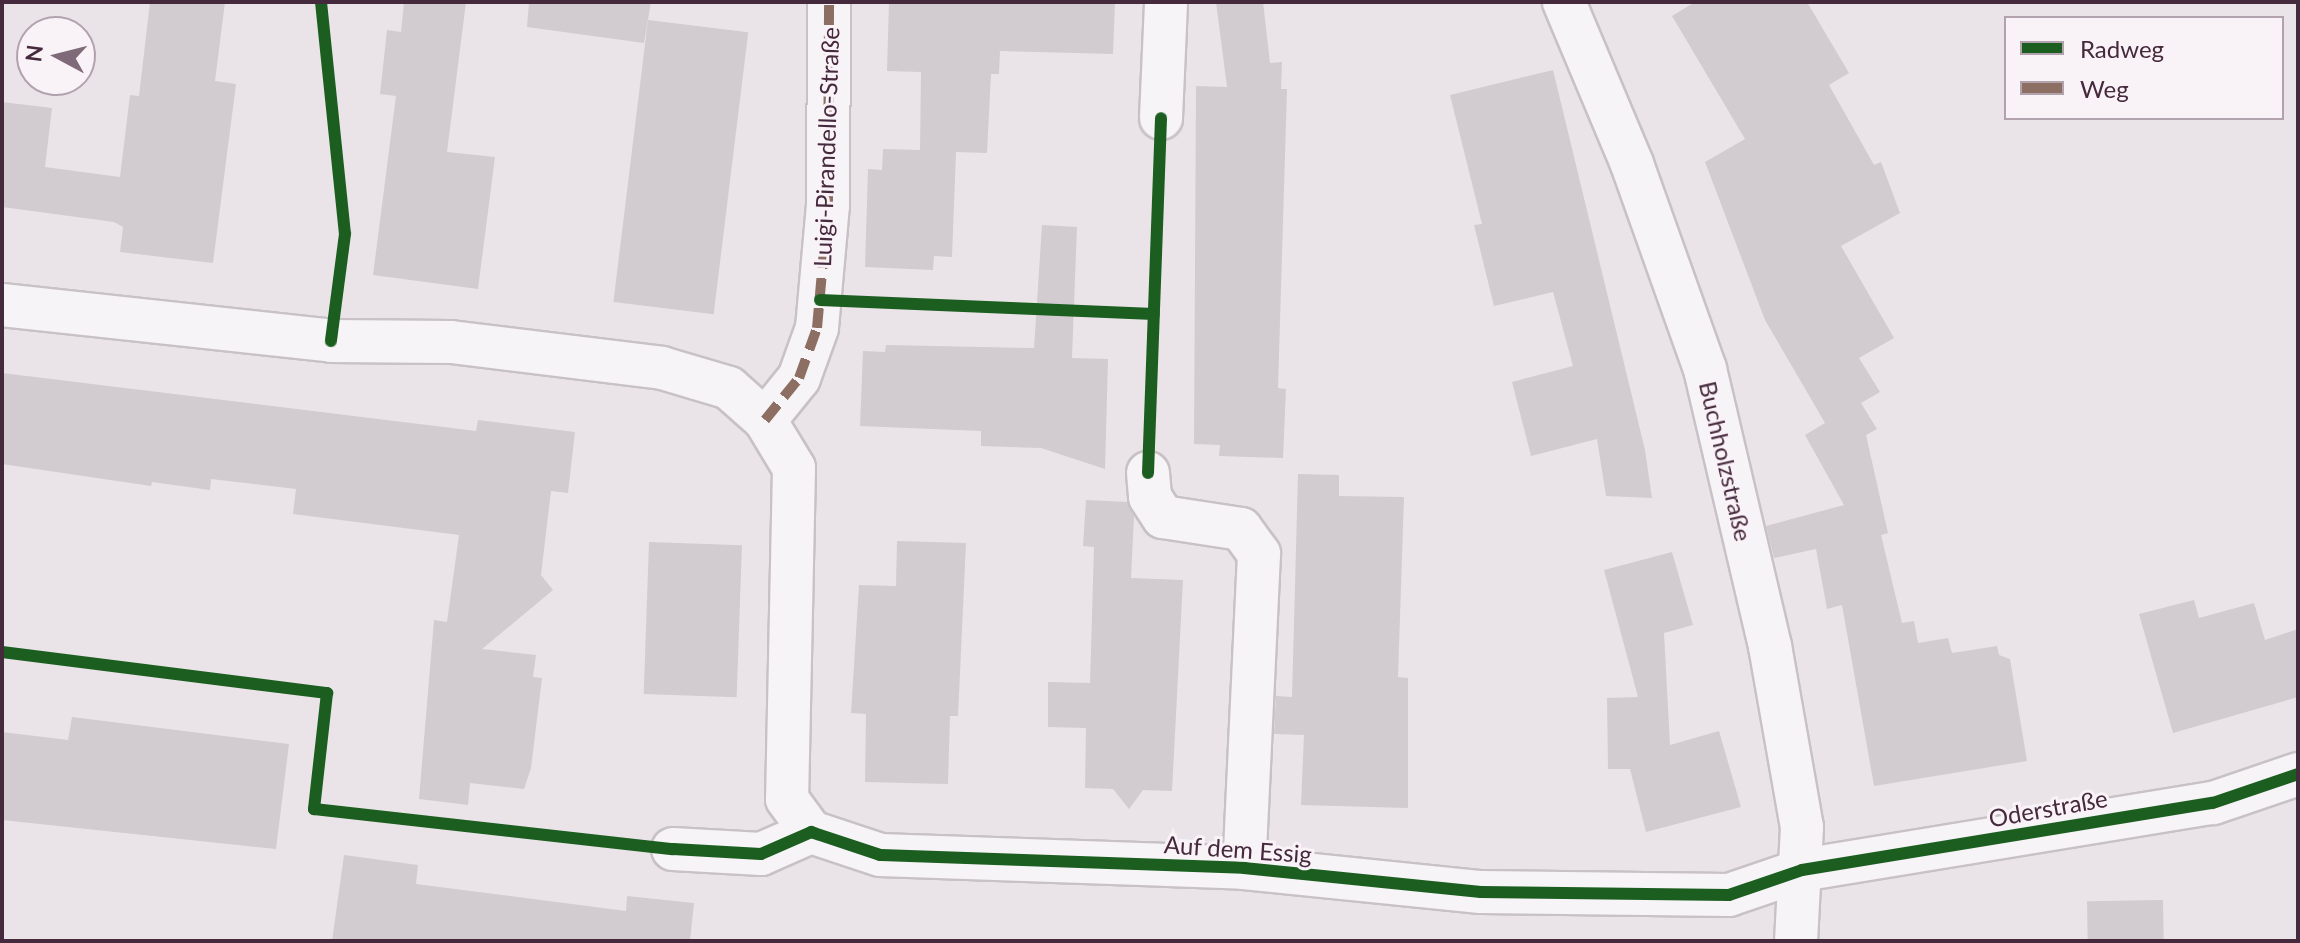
<!DOCTYPE html>
<html>
<head>
<meta charset="utf-8">
<style>
  body { margin:0 }
  #map { position:relative; width:2300px; height:943px; overflow:hidden; background:#eae4e8; font-family:Lato,sans-serif }
  div>[style] { position:absolute }
  [style*='--x'] { left:calc(var(--x)*1px); top:calc(var(--y)*1px); width:calc(var(--w)*1px); rotate:calc(var(--a)*1deg) }
  .building>* { inset:0; background:#d2cbd0; transform-origin:0 0 }
  .roads { filter:drop-shadow(2px 0 #c8c1c5) drop-shadow(-2px 0 #c8c1c5) drop-shadow(0 2px #c8c1c5) drop-shadow(0 -2px #c8c1c5) }
  .street>* { height:42px; margin:-21px; padding:0 21px; transform-origin:21px; border-radius:21px; background:#f6f4f6 }
  .quiet>* { height:10px; margin-top:-5px; transform-origin:0; background:repeating-linear-gradient(90deg,#8d6e63 0 20px,transparent 0 30px) }
  .cycleway>* { height:12px; margin:-6px; padding:0 6px; transform-origin:6px; border-radius:6px; background:#1b5e20 }
  span { translate:-50% -50%; white-space:nowrap; text-align:center; line-height:1.15; -webkit-text-stroke:6px #f9f2f7; paint-order:stroke }
  .street-label { font-size:24px; color:#45293d }
  .frame { position:absolute; inset:0; border:4px solid #45293d; pointer-events:none }
  .legend { position:absolute; left:2004px; top:16px; width:280px; height:104px; box-sizing:border-box; background:#f9f2f7; border:2px solid #b1a2ad; margin:0; padding:10px 14px; list-style:none; font-size:24px; color:#45293d }
  .legend li { display:flex; align-items:center; gap:16px; height:40px }
  .legend b { width:40px; border:2px solid #b1a2ad }
  .north { position:absolute; left:16px; top:16px; width:80px; height:80px; box-sizing:border-box; background:#f9f2f7; border:2px solid #b1a2ad; border-radius:50%; rotate:277deg; font-size:22px; font-weight:700; line-height:32px; text-align:center; color:#45293d }
  .north::after { content:''; display:block; margin:auto; width:28px; height:36px; background:#7f6a79; clip-path:polygon(50% 0,100% 100%,50% 72%,0 100%) }
</style>
</head>
<body>
<div id="map">
  <div class="building">
    <i style="clip-path:polygon(150px 2px,225px 2px,215px 81px,236px 84px,213px 263px,120px 252px,123px 227px,114px 222px,2px 207px,2px 102px,52px 108px,45px 167px,120px 177px,130px 95px,139px 96px)"></i>
    <i style="clip-path:polygon(404px 2px,466px 2px,447px 152px,495px 157px,478px 289px,373px 275px,396px 96px,380px 94px,387px 30px,401px 32px)"></i>
    <i style="clip-path:polygon(529px 2px,651px 2px,644px 43px,527px 27px)"></i>
    <i style="clip-path:polygon(889px 2px,1115px 2px,1113px 54px,1000px 51px,999px 74px,991px 74px,987px 153px,956px 152px,952px 257px,934px 256px,933px 270px,865px 267px,868px 169px,882px 170px,883px 149px,920px 150px,921px 72px,887px 71px)"></i>
    <i style="clip-path:polygon(1216px 2px,1263px 2px,1270px 63px,1282px 62px,1281px 89px,1287px 89px,1278px 388px,1286px 389px,1283px 458px,1219px 456px,1220px 445px,1194px 444px,1196px 86px,1227px 87px)"></i>
    <i style="clip-path:polygon(1695px 2px,1807px 2px,1849px 73px,1829px 85px,1874px 165px,1881px 162px,1900px 213px,1841px 246px,1894px 338px,1859px 358px,1880px 392px,1861px 403px,1877px 429px,1866px 435px,1888px 533px,1881px 535px,1902px 623px,1914px 621px,1918px 643px,1948px 638px,1952px 653px,1997px 646px,1999px 655px,2010px 659px,2027px 761px,1874px 786px,1842px 605px,1827px 609px,1816px 549px,1774px 558px,1766px 526px,1844px 505px,1805px 435px,1825px 423px,1765px 320px,1705px 162px,1745px 139px,1672px 16px)"></i>
    <i style="left:648px;top:20px;width:101px;height:284px;rotate:7deg"></i>
    <i style="clip-path:polygon(1553px 70px,1645px 450px,1652px 498px,1606px 496px,1597px 439px,1531px 456px,1512px 382px,1573px 366px,1553px 292px,1494px 306px,1474px 225px,1482px 224px,1450px 95px)"></i>
    <i style="clip-path:polygon(1042px 225px,1077px 227px,1072px 358px,1108px 359px,1105px 469px,1041px 448px,981px 446px,981px 431px,860px 426px,863px 351px,885px 352px,886px 345px,1034px 348px)"></i>
    <i style="clip-path:polygon(2px 373px,476px 431px,478px 420px,575px 432px,568px 493px,551px 491px,541px 575px,553px 590px,482px 649px,536px 655px,533px 677px,542px 678px,531px 768px,524px 789px,470px 783px,468px 805px,419px 799px,434px 620px,447px 622px,459px 535px,293px 514px,296px 489px,211px 479px,210px 490px,152px 482px,151px 486px,2px 464px)"></i>
    <i style="clip-path:polygon(1298px 474px,1339px 475px,1339px 496px,1404px 497px,1398px 677px,1408px 678px,1408px 808px,1301px 805px,1304px 735px,1274px 734px,1276px 696px,1292px 697px)"></i>
    <i style="clip-path:polygon(1086px 500px,1127px 502px,1134px 516px,1131px 578px,1183px 580px,1172px 791px,1143px 790px,1129px 809px,1113px 789px,1085px 788px,1086px 728px,1048px 727px,1048px 682px,1090px 683px,1094px 547px,1083px 546px)"></i>
    <i style="clip-path:polygon(897px 541px,966px 543px,958px 716px,950px 716px,948px 784px,865px 782px,866px 714px,851px 713px,859px 585px,896px 586px)"></i>
    <i style="left:649px;top:542px;width:93px;height:152px;rotate:2deg"></i>
    <i style="clip-path:polygon(1672px 552px,1693px 625px,1664px 633px,1670px 745px,1719px 731px,1741px 807px,1646px 832px,1630px 769px,1608px 769px,1607px 698px,1638px 697px,1604px 570px)"></i>
    <i style="clip-path:polygon(2194px 600px,2199px 618px,2254px 603px,2265px 640px,2298px 629px,2298px 697px,2173px 733px,2139px 614px)"></i>
    <i style="clip-path:polygon(72px 717px,289px 744px,276px 849px,2px 820px,2px 732px,68px 740px)"></i>
    <i style="clip-path:polygon(344px 855px,418px 865px,416px 884px,626px 911px,627px 896px,694px 903px,690px 941px,332px 941px)"></i>
    <i style="left:2163px;top:900px;width:41px;height:76px;rotate:89deg"></i>
  </div>
  <div class="roads">
    <div class="street">
      <i style="--x:1564;--y:2;--w:176;--a:67.2"></i>
      <i style="--x:1632;--y:164;--w:218;--a:70.4"></i>
      <i style="--x:1705;--y:369;--w:285;--a:76.8"></i>
      <i style="--x:1770;--y:646;--w:184;--a:80"></i>
      <i style="--x:1802;--y:827;--w:114;--a:93"></i>
      <i style="--x:1161;--y:118;--w:116;--a:-87.5"></i>
      <i style="--x:2;--y:305;--w:331;--a:6.2"></i>
      <i style="--x:331;--y:341;--w:120;--a:0.5"></i>
      <i style="--x:451;--y:342;--w:213;--a:7"></i>
      <i style="--x:662;--y:368;--w:70;--a:16.6"></i>
      <i style="--x:729;--y:388;--w:48;--a:41.6"></i>
      <i style="--x:765;--y:420;--w:56;--a:58.9"></i>
      <i style="--x:794;--y:468;--w:331;--a:91.2"></i>
      <i style="--x:787;--y:799;--w:41;--a:54"></i>
      <i style="--x:765;--y:420;--w:54;--a:-51"></i>
      <i style="--x:799;--y:378;--w:53;--a:-70.2"></i>
      <i style="--x:817;--y:328;--w:123;--a:-84.9"></i>
      <i style="--x:828;--y:205;--w:203;--a:-89.7"></i>
      <i style="--x:1148;--y:473;--w:24;--a:85"></i>
      <i style="--x:1150;--y:497;--w:24;--a:57"></i>
      <i style="--x:1163;--y:517;--w:79;--a:8.7"></i>
      <i style="--x:1241;--y:529;--w:31;--a:54"></i>
      <i style="--x:1259;--y:554;--w:314;--a:92.7"></i>
      <i style="--x:673;--y:849;--w:88;--a:3.3"></i>
      <i style="--x:761;--y:854;--w:55;--a:-23.7"></i>
      <i style="--x:811;--y:832;--w:73;--a:18.4"></i>
      <i style="--x:880;--y:855;--w:364;--a:2"></i>
      <i style="--x:1244;--y:868;--w:238;--a:5.8"></i>
      <i style="--x:1481;--y:892;--w:248;--a:0.7"></i>
      <i style="--x:1729;--y:895;--w:77;--a:-18.9"></i>
      <i style="--x:1802;--y:870;--w:416;--a:-9.3"></i>
      <i style="--x:2213;--y:803;--w:90;--a:-18.8"></i>
    </div>
  </div>
  <div class="quiet">
    <i style="--x:765;--y:420;--w:54;--a:-51"></i>
    <i style="--x:799;--y:378;--w:53;--a:-70.2"></i>
    <i style="--x:817;--y:328;--w:123;--a:-84.9"></i>
    <i style="--x:828;--y:205;--w:203;--a:-89.7"></i>
  </div>
  <div class="cycleway">
    <i style="--x:321;--y:2;--w:233;--a:84.1"></i>
    <i style="--x:345;--y:234;--w:108;--a:97.5"></i>
    <i style="--x:820;--y:300;--w:334;--a:2.4"></i>
    <i style="--x:1148;--y:473;--w:355;--a:-87.9"></i>
    <i style="--x:2;--y:652;--w:328;--a:7.2"></i>
    <i style="--x:327;--y:693;--w:117;--a:96.4"></i>
    <i style="--x:314;--y:809;--w:361;--a:6.4"></i>
    <i style="--x:673;--y:849;--w:88;--a:3.3"></i>
    <i style="--x:761;--y:854;--w:55;--a:-23.7"></i>
    <i style="--x:811;--y:832;--w:73;--a:18.4"></i>
    <i style="--x:880;--y:855;--w:364;--a:2"></i>
    <i style="--x:1244;--y:868;--w:238;--a:5.8"></i>
    <i style="--x:1481;--y:892;--w:248;--a:0.7"></i>
    <i style="--x:1729;--y:895;--w:77;--a:-18.9"></i>
    <i style="--x:1802;--y:870;--w:416;--a:-9.3"></i>
    <i style="--x:2213;--y:803;--w:90;--a:-18.8"></i>
  </div>
  <div class="street-label">
    <span style="left:826px;top:147px;rotate:-88deg">Luigi-Pirandello-Straße</span>
    <span style="left:1726px;top:461px;rotate:77deg">Buchholzstraße</span>
    <span style="left:2048px;top:808px;rotate:-10deg">Oderstraße</span>
    <span style="left:1238px;top:849px;rotate:4deg">Auf dem Essig</span>
  </div>
  <div class="frame"></div>
  <ul class="legend">
  <li><b style="height:10px;background:#1b5e20"></b>Radweg</li>
  <li><b style="height:10px;background:#8d6e63"></b>Weg</li>
  </ul>
  <div class="north">N</div>
</div>
</body>
</html>
